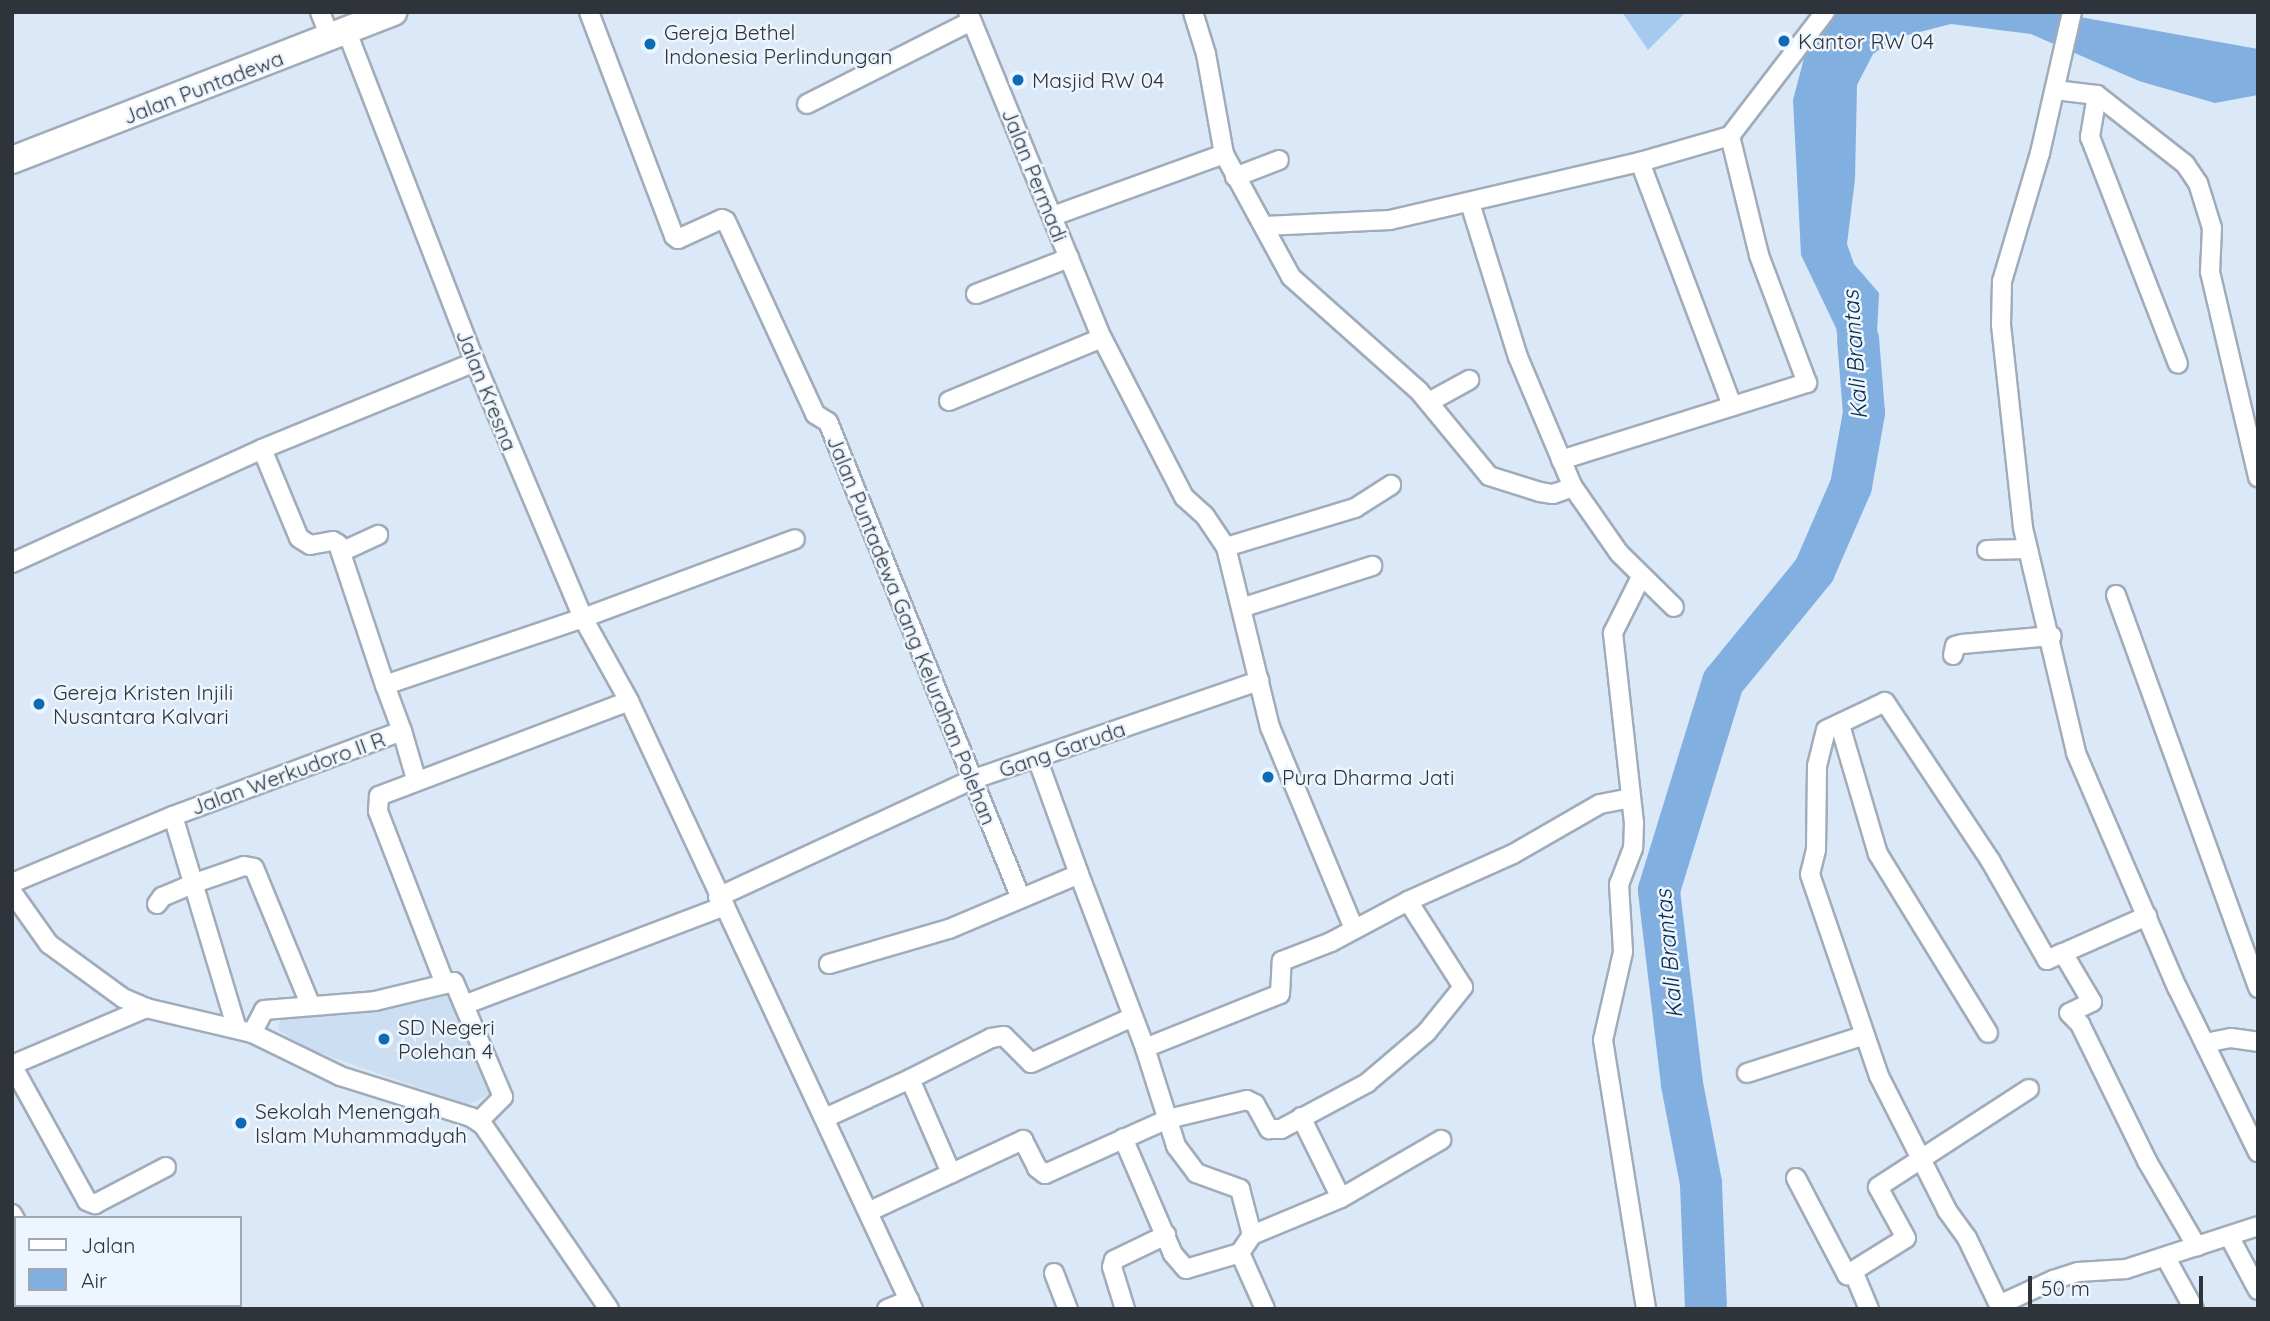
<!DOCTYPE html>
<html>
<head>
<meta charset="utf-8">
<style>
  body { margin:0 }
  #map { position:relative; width:2270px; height:1321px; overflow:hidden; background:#dbe8f7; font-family:Quicksand,sans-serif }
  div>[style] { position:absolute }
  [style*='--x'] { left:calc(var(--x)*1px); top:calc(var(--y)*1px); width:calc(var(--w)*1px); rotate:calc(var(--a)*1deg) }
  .built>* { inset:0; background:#cbdef2 }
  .green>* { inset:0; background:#a5c9ef }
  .water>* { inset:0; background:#81afdf }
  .river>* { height:42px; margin:-21px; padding:0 21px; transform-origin:21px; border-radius:21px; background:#81afdf }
  .roads { filter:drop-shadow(2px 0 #a0acba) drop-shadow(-2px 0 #a0acba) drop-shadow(0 2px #a0acba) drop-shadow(0 -2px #a0acba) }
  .street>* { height:18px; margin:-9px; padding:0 9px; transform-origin:9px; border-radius:9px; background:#fff }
  .secondary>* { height:26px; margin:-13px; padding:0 13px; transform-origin:13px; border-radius:13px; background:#fff }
  .dots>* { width:19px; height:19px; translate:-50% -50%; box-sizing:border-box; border:4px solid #edf5fe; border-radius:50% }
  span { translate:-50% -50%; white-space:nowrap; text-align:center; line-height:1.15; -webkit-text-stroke:5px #edf5fe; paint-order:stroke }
  .poi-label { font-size:21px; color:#2f343a }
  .left { translate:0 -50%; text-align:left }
  .street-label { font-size:21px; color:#2f343a }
  .water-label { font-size:23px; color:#092b4a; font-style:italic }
  .frame { position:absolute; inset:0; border:14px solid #2f343a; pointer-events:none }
  .legend { position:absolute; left:14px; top:1216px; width:228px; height:91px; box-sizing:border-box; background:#edf5fe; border:2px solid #a1a8b0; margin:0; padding:9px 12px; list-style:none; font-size:21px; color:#2f343a }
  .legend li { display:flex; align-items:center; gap:14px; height:35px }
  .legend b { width:35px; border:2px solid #a1a8b0 }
  .scale { position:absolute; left:2028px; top:1276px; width:175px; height:32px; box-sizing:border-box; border:4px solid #2f343a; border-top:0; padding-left:9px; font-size:21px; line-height:24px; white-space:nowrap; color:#2f343a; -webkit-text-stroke:5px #edf5fe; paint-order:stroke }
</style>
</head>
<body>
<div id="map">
  <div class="built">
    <i style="clip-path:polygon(452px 987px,498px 1090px,468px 1105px,309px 1049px,278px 1030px,281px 1015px)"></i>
  </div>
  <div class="green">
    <i style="clip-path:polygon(1622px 12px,1686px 12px,1648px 50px)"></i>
  </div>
  <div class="water">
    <i style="clip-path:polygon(1831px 12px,2052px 12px,2258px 49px,2258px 95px,2215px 103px,2139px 81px,2031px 34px,1951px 24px,1896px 38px,1873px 54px,1857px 85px,1855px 179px,1847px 244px,1854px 264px,1879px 293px,1874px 395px,1850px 399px,1836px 328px,1801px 255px,1793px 100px,1808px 43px)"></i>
  </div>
  <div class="river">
    <i style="--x:1706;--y:1309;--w:126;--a:-92.3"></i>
    <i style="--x:1701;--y:1183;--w:101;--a:-100.9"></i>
    <i style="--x:1682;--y:1084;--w:195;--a:-96.8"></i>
    <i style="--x:1659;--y:890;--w:218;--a:-72.9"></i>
    <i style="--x:1723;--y:682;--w:144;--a:-50.7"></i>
    <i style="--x:1814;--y:571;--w:93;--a:-66.5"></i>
    <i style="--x:1851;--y:486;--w:74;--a:-79.9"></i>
    <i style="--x:1864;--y:413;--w:74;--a:-94.6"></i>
  </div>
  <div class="roads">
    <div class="street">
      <i style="--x:320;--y:12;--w:29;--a:68"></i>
      <i style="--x:589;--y:12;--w:240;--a:69.2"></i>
      <i style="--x:674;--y:236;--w:5;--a:37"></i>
      <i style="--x:678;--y:239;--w:48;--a:-24.4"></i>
      <i style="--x:722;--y:219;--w:4;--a:27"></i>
      <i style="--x:726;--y:221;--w:213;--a:65.2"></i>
      <i style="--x:815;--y:414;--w:15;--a:32"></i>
      <i style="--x:828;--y:422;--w:511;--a:67.95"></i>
      <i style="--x:968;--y:12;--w:352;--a:67.7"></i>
      <i style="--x:1102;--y:338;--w:179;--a:62.7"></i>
      <i style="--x:1184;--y:497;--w:28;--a:42"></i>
      <i style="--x:1205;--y:516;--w:37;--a:56"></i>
      <i style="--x:1226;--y:547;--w:185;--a:76.3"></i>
      <i style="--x:1270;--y:727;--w:219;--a:67.4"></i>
      <i style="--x:1193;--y:12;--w:44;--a:72.8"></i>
      <i style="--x:1206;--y:54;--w:102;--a:79.8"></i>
      <i style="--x:1224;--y:154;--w:140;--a:61.4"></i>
      <i style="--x:1291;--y:277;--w:171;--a:41.7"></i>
      <i style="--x:1419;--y:391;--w:110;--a:50.5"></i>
      <i style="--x:1489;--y:476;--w:53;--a:17.4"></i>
      <i style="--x:1540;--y:492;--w:13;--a:9"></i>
      <i style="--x:1553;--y:494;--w:21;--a:-19"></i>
      <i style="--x:2072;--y:12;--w:145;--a:102.8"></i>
      <i style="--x:2040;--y:153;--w:134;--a:106.5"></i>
      <i style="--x:2002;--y:281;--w:44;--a:91.3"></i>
      <i style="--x:2001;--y:325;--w:204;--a:83.8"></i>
      <i style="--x:2023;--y:528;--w:231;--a:76.7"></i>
      <i style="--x:2076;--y:753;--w:255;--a:66.7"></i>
      <i style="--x:2177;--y:987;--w:184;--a:63.9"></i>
      <i style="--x:347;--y:32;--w:354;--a:68.8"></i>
      <i style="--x:475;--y:362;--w:278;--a:67.1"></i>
      <i style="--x:583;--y:618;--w:95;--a:61"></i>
      <i style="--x:629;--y:701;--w:671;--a:64.96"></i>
      <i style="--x:2055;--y:90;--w:42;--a:6.8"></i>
      <i style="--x:2097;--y:95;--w:112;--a:38.1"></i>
      <i style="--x:2185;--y:164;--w:23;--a:56"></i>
      <i style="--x:2198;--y:183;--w:47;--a:72.7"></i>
      <i style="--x:2212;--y:228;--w:44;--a:92.6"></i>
      <i style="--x:2210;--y:272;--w:211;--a:76.8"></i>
      <i style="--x:2097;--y:95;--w:43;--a:99.5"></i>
      <i style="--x:2090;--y:137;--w:243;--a:68.8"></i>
      <i style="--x:807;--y:104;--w:184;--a:-26.8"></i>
      <i style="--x:1640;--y:162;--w:261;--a:69.3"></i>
      <i style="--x:1235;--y:177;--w:47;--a:-21.1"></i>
      <i style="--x:1470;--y:203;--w:161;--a:72.7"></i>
      <i style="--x:1518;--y:357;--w:141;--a:67.1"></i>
      <i style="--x:1573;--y:487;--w:80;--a:55.1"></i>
      <i style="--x:1619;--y:553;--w:77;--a:44.5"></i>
      <i style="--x:1053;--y:216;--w:182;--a:-19.9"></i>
      <i style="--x:1265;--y:226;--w:125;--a:-2.7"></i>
      <i style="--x:1390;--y:220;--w:257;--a:-13.1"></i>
      <i style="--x:1640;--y:162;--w:94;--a:-16.1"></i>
      <i style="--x:1730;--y:136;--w:156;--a:-52.5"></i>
      <i style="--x:976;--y:294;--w:100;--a:-21.2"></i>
      <i style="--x:949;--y:401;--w:165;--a:-22.4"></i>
      <i style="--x:1429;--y:402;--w:46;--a:-28.8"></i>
      <i style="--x:262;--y:449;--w:96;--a:67.4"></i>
      <i style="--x:299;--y:538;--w:13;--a:32"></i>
      <i style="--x:310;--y:545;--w:23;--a:-10"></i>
      <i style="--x:333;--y:541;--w:6;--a:31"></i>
      <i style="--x:338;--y:544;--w:149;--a:71.6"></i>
      <i style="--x:1561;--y:460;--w:258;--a:-17.4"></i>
      <i style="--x:1807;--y:383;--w:137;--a:-110.6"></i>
      <i style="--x:1759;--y:255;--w:122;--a:-103.7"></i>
      <i style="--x:1226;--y:547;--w:135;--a:-16.8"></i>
      <i style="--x:1355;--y:508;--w:43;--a:-32.6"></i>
      <i style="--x:1987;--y:550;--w:40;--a:-1.4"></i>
      <i style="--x:341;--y:552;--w:41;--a:-24.7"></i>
      <i style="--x:12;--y:563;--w:275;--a:-24.5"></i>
      <i style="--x:262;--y:449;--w:230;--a:-22.2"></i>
      <i style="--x:1641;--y:577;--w:63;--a:116.6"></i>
      <i style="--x:1613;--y:633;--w:191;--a:83.7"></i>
      <i style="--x:1634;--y:823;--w:25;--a:92"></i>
      <i style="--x:1633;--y:848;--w:39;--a:111"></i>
      <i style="--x:1619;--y:884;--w:68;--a:86.6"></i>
      <i style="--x:1623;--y:952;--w:90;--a:102.8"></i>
      <i style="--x:1603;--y:1040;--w:272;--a:80.9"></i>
      <i style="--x:2116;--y:595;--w:418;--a:70.1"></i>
      <i style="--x:1241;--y:608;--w:138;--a:-17.8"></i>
      <i style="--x:1953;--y:655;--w:9;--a:-77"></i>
      <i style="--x:1955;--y:646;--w:7;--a:-16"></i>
      <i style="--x:1962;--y:644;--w:90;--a:-5.1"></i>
      <i style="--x:1840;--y:725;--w:134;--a:73.6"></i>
      <i style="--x:1878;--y:854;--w:210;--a:58.4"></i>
      <i style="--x:402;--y:731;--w:50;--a:73.7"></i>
      <i style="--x:1037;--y:758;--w:123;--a:70.1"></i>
      <i style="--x:173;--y:816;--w:222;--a:73.3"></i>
      <i style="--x:12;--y:883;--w:174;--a:-22.6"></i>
      <i style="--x:173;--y:816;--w:244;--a:-20.4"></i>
      <i style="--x:402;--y:731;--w:49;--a:-110.3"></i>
      <i style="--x:385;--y:685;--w:209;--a:-18.7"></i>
      <i style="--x:583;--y:618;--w:226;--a:-20.4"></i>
      <i style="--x:12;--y:892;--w:64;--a:54.6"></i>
      <i style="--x:49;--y:944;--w:92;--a:36.1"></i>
      <i style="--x:123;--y:998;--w:25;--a:23"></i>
      <i style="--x:146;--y:1008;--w:109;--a:13.3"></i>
      <i style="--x:252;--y:1033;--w:98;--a:26"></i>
      <i style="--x:340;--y:1076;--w:137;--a:17.4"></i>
      <i style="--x:471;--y:1117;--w:14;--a:34"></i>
      <i style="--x:483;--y:1125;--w:223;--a:55.6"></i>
      <i style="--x:718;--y:897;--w:279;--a:-24.8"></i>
      <i style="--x:971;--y:780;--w:305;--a:-19"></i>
      <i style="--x:157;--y:904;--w:9;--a:-54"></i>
      <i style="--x:162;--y:897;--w:36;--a:-23"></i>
      <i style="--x:195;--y:883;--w:52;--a:-19.1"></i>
      <i style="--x:244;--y:866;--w:10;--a:11"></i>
      <i style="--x:254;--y:868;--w:149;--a:67.6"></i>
      <i style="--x:2063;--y:953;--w:92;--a:-23.8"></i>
      <i style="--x:829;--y:964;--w:125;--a:-16.3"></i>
      <i style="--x:949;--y:929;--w:141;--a:-22.9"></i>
      <i style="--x:1079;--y:874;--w:186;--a:69.2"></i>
      <i style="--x:1145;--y:1048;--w:103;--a:72.4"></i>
      <i style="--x:1176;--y:1146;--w:34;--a:53"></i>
      <i style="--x:1196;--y:1173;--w:47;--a:20"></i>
      <i style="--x:1240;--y:1189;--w:48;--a:75.4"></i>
      <i style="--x:1252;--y:1235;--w:22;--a:124"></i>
      <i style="--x:1240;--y:1253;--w:56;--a:163.5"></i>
      <i style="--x:1186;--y:1269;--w:20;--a:-131"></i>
      <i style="--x:1173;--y:1254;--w:126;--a:-113.3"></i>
      <i style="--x:445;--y:984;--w:186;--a:-111.2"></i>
      <i style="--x:378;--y:811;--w:15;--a:-86"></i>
      <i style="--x:379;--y:796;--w:267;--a:-20.8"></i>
      <i style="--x:464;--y:1005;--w:279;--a:-20.8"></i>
      <i style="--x:252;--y:1033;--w:26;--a:-62"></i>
      <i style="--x:264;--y:1010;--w:111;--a:-4.6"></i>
      <i style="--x:375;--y:1001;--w:81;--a:-13.5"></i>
      <i style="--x:454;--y:982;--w:125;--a:66.9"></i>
      <i style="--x:503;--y:1097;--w:35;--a:135"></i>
      <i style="--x:2205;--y:1043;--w:26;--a:-11"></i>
      <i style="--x:2231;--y:1038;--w:27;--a:8"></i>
      <i style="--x:1145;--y:1048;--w:145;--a:-21.8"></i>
      <i style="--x:1280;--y:994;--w:33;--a:-87"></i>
      <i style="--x:1282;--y:961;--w:53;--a:-21.2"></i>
      <i style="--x:1331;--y:942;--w:87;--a:-28"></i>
      <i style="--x:1408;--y:901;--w:115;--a:-24.1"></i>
      <i style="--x:1513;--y:854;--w:100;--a:-29.9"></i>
      <i style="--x:1600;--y:804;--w:31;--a:-11"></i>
      <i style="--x:12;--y:1065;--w:155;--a:61.1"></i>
      <i style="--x:87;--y:1201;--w:9;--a:21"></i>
      <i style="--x:95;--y:1204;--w:80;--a:-27.5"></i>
      <i style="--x:12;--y:1065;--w:146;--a:-23"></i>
      <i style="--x:1747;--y:1073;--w:121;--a:-17.8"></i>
      <i style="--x:910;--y:1079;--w:91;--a:-26.8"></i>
      <i style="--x:991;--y:1038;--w:13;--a:-9"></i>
      <i style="--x:1004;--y:1036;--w:38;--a:45"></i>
      <i style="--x:1031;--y:1063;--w:112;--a:-24.3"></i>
      <i style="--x:1301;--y:1117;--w:90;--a:63.7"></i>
      <i style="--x:825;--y:1118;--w:94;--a:-24.6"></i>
      <i style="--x:910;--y:1079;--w:103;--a:66.4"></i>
      <i style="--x:1796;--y:1178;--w:110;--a:62.3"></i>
      <i style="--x:1847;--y:1275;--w:7;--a:-34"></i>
      <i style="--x:1853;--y:1271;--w:41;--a:67.2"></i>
      <i style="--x:870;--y:1211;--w:169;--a:-24.9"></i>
      <i style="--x:1023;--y:1140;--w:31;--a:63"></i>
      <i style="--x:1037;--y:1168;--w:10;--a:37"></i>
      <i style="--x:1045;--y:1174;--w:135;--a:-24.1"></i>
      <i style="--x:1168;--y:1119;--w:81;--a:-13.5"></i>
      <i style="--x:1247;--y:1100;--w:9;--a:27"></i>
      <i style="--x:1255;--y:1104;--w:29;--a:61"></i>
      <i style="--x:1269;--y:1129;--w:12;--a:0"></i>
      <i style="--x:1281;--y:1129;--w:98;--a:-28.1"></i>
      <i style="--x:1367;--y:1083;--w:77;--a:-40.3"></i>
      <i style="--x:1426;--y:1033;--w:59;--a:-51.2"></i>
      <i style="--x:1463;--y:987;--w:102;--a:-122.6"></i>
      <i style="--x:12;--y:1214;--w:8;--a:60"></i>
      <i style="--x:1252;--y:1235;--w:96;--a:-22.6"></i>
      <i style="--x:1341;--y:1198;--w:116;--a:-30.1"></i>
      <i style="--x:2229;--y:1236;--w:61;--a:61.8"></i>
      <i style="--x:1240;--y:1253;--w:61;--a:65.9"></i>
      <i style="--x:2166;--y:1258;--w:58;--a:61.2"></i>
      <i style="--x:1853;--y:1271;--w:62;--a:-31.9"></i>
      <i style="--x:1906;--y:1238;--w:58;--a:-118.8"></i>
      <i style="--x:1878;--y:1187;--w:180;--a:-33"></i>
      <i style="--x:1054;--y:1273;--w:39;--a:69"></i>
      <i style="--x:1999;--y:1305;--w:60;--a:-24.8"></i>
      <i style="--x:2053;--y:1280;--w:26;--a:-18"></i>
      <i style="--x:2078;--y:1272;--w:48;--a:-3.6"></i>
      <i style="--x:2126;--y:1269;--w:139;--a:-18"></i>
      <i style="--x:887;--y:1309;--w:24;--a:-22"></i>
      <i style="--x:1125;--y:1309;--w:44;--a:-107.2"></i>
      <i style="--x:1112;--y:1267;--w:7;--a:-74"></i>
      <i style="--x:1114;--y:1260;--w:58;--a:-25.7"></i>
      <i style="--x:2001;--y:1309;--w:79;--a:-115.6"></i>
      <i style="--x:1967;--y:1238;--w:34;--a:-126"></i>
      <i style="--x:1947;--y:1210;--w:150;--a:-116.9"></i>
      <i style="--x:1879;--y:1076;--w:213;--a:-108.9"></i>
      <i style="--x:1810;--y:874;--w:25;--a:-76"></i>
      <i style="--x:1816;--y:850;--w:84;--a:-89.3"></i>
      <i style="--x:1817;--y:766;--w:37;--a:-76"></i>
      <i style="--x:1826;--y:730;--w:65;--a:-25.4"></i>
      <i style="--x:1885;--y:702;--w:190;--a:56.4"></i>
      <i style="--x:1990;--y:860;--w:115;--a:60.3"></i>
      <i style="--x:2047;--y:960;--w:17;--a:-24"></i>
      <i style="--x:2063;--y:953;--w:57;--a:59.4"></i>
      <i style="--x:2092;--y:1002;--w:25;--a:154"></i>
      <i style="--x:2069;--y:1013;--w:16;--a:45"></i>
      <i style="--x:2080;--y:1024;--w:153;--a:63.9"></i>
      <i style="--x:2147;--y:1161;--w:99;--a:59.8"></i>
    </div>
    <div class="secondary">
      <i style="--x:12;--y:160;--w:409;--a:-21.2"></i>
    </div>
  </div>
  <div class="dots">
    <i style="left:1784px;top:41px;background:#0c6ab7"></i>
    <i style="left:650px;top:44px;background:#0c6ab7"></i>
    <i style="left:1018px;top:80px;background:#0c6ab7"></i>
    <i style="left:39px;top:704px;background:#0c6ab7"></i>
    <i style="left:1268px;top:777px;background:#0c6ab7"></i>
    <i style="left:384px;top:1039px;background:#0c6ab7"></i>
    <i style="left:241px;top:1123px;background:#0c6ab7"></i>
  </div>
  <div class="poi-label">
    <span class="left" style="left:664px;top:44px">Gereja Bethel<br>Indonesia Perlindungan</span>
    <span class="left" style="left:1798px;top:41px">Kantor RW 04</span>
    <span class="left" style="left:1032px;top:80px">Masjid RW 04</span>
    <span class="left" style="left:53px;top:704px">Gereja Kristen Injili<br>Nusantara Kalvari</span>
    <span class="left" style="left:1282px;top:777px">Pura Dharma Jati</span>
    <span class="left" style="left:398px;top:1039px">SD Negeri<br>Polehan 4</span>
    <span class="left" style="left:255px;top:1123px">Sekolah Menengah<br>Islam Muhammadyah</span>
  </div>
  <div class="street-label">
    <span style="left:203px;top:87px;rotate:-21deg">Jalan Puntadewa</span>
    <span style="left:1035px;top:175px;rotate:68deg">Jalan Permadi</span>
    <span style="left:487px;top:390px;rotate:68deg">Jalan Kresna</span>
    <span style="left:912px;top:630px;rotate:68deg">Jalan Puntadewa Gang Kelurahan Polehan</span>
    <span style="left:1062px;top:749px;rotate:-19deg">Gang Garuda</span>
    <span style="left:288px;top:773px;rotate:-20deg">Jalan Werkudoro II R</span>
  </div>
  <div class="water-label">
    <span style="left:1855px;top:355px;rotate:-94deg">Kali Brantas</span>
    <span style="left:1669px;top:954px;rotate:-95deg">Kali Brantas</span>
  </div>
  <div class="frame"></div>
  <ul class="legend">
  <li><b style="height:9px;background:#fff"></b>Jalan</li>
  <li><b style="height:19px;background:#81afdf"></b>Air</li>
  </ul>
  <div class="scale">50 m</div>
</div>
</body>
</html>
